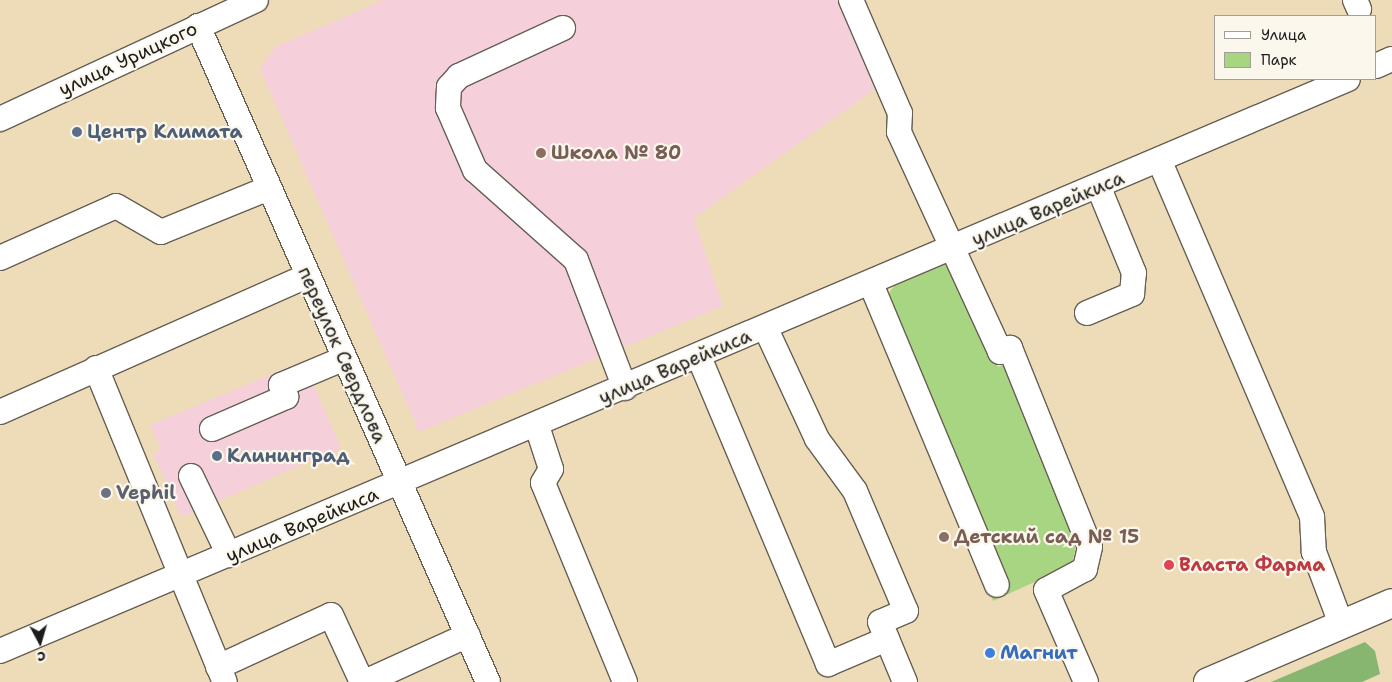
<!DOCTYPE html>
<html>
<head>
<meta charset="utf-8">
<style>
  body { margin:0 }
  #map { position:relative; width:1392px; height:682px; overflow:hidden; background:#eedcb9; font-family:"Shantell Sans",sans-serif }
  div>[style] { position:absolute }
  [style*='--x'] { left:calc(var(--x)*1px); top:calc(var(--y)*1px); width:calc(var(--w)*1px); rotate:calc(var(--a)*1deg) }
  .built>* { inset:0; background:#f5cfd9 }
  .green>* { inset:0; background:#a8d582 }
  .forest>* { inset:0; background:#86b670 }
  .roads { filter:drop-shadow(1px 0 #665f53) drop-shadow(-1px 0 #665f53) drop-shadow(0 1px #665f53) drop-shadow(0 -1px #665f53) }
  .minor>* { height:24px; margin:-12px; padding:0 12px; transform-origin:12px; border-radius:12px; background:#fff }
  .major>* { height:28px; margin:-14px; padding:0 14px; transform-origin:14px; border-radius:14px; background:#fff }
  .dots>* { width:14px; height:14px; translate:-50% -50%; box-sizing:border-box; border:2px solid #fbf7ec; border-radius:50% }
  span { translate:-50% -50%; white-space:nowrap; text-align:center; line-height:1.15; -webkit-text-stroke:4.5px #fbf7ec; paint-order:stroke }
  .street-label { font-size:19px; color:#1c1c1c }
  .service-label { font-size:19px; color:#4e5e75; font-weight:700 }
  .left { translate:0 -50%; text-align:left }
  .education-label { font-size:19px; color:#785e54; font-weight:700 }
  .worship-label { font-size:19px; color:#5b616d; font-weight:700 }
  .health-label { font-size:19px; color:#be3a42; font-weight:700 }
  .shop-label { font-size:19px; color:#366cbe; font-weight:700 }
  .legend { position:absolute; left:1214px; top:15px; width:162px; height:65px; box-sizing:border-box; background:#fbf7ec; border:1px solid #a29f99; margin:0; padding:6px 9px; list-style:none; font-size:15px; color:#1c1c1c }
  .legend li { display:flex; align-items:center; gap:10px; height:25px }
  .legend b { width:25px; border:1px solid #a29f99 }
  .north { position:absolute; left:15px; top:617px; width:50px; height:50px; -webkit-text-stroke:4px #fbf7ec; paint-order:stroke; rotate:174deg; font-size:14px; font-weight:700; line-height:20px; text-align:center; color:#1c1c1c }
  .north::after { content:''; display:block; margin:auto; width:18px; height:22px; background:#1c1c1c; clip-path:polygon(50% 0,100% 100%,50% 72%,0 100%) }
</style>
</head>
<body>
<div id="map">
  <div class="built">
    <i style="clip-path:polygon(383px 0,841px 0,878px 87px,694px 218px,723px 306px,419px 432px,260px 69px,275px 47px)"></i>
    <i style="clip-path:polygon(303px 361px,341px 448px,181px 517px,153px 453px,161px 450px,150px 425px)"></i>
  </div>
  <div class="green">
    <i style="clip-path:polygon(949px 262px,998px 367px,1006px 364px,1076px 545px,1072px 565px,993px 601px,904px 380px,886px 297px,895px 285px)"></i>
  </div>
  <div class="forest">
    <i style="clip-path:polygon(1365px 642px,1375px 651px,1380px 674px,1362px 682px,1271px 682px)"></i>
  </div>
  <div class="roads">
    <div class="minor">
      <i style="--x:851;--y:0;--w:123;--a:66.6"></i>
      <i style="--x:900;--y:113;--w:19;--a:93"></i>
      <i style="--x:899;--y:132;--w:242;--a:65.3"></i>
      <i style="--x:1000;--y:352;--w:11;--a:-22"></i>
      <i style="--x:1010;--y:348;--w:214;--a:68.1"></i>
      <i style="--x:1090;--y:547;--w:23;--a:103"></i>
      <i style="--x:1085;--y:569;--w:44;--a:151.7"></i>
      <i style="--x:1046;--y:590;--w:100;--a:66.5"></i>
      <i style="--x:1355;--y:0;--w:10;--a:66"></i>
      <i style="--x:198;--y:26;--w:717;--a:66.15"></i>
      <i style="--x:563;--y:28;--w:115;--a:155.2"></i>
      <i style="--x:459;--y:76;--w:15;--a:132"></i>
      <i style="--x:449;--y:87;--w:21;--a:93"></i>
      <i style="--x:448;--y:108;--w:68;--a:66.5"></i>
      <i style="--x:475;--y:170;--w:135;--a:41.7"></i>
      <i style="--x:576;--y:260;--w:137;--a:69.1"></i>
      <i style="--x:1376;--y:66;--w:17;--a:-24"></i>
      <i style="--x:0;--y:119;--w:282;--a:-24.9"></i>
      <i style="--x:1160;--y:162;--w:386;--a:66.8"></i>
      <i style="--x:1312;--y:517;--w:35;--a:87"></i>
      <i style="--x:1314;--y:552;--w:77;--a:69.4"></i>
      <i style="--x:0;--y:258;--w:127;--a:-24.1"></i>
      <i style="--x:116;--y:206;--w:52;--a:30"></i>
      <i style="--x:161;--y:232;--w:117;--a:-22.2"></i>
      <i style="--x:871;--y:284;--w:326;--a:67.3"></i>
      <i style="--x:1087;--y:313;--w:49;--a:-22.9"></i>
      <i style="--x:1132;--y:294;--w:21;--a:-85"></i>
      <i style="--x:1134;--y:273;--w:92;--a:-112.4"></i>
      <i style="--x:766;--y:329;--w:121;--a:65.1"></i>
      <i style="--x:817;--y:439;--w:64;--a:53.8"></i>
      <i style="--x:855;--y:491;--w:130;--a:67"></i>
      <i style="--x:906;--y:611;--w:28;--a:157"></i>
      <i style="--x:880;--y:622;--w:65;--a:67.4"></i>
      <i style="--x:699;--y:357;--w:333;--a:67.2"></i>
      <i style="--x:828;--y:664;--w:64;--a:-23"></i>
      <i style="--x:96;--y:368;--w:339;--a:67.7"></i>
      <i style="--x:0;--y:412;--w:336;--a:-23.9"></i>
      <i style="--x:537;--y:426;--w:45;--a:72"></i>
      <i style="--x:551;--y:469;--w:16;--a:120"></i>
      <i style="--x:543;--y:483;--w:215;--a:67.6"></i>
      <i style="--x:212;--y:429;--w:81;--a:-23.4"></i>
      <i style="--x:286;--y:397;--w:13;--a:-113"></i>
      <i style="--x:281;--y:385;--w:67;--a:-22.8"></i>
      <i style="--x:191;--y:476;--w:88;--a:64.3"></i>
      <i style="--x:0;--y:651;--w:1464;--a:-22.99"></i>
      <i style="--x:218;--y:667;--w:124;--a:-24.7"></i>
      <i style="--x:331;--y:615;--w:74;--a:65.2"></i>
      <i style="--x:365;--y:682;--w:113;--a:-24.5"></i>
    </div>
    <div class="major">
      <i style="--x:1208;--y:682;--w:200;--a:-23.2"></i>
    </div>
  </div>
  <div class="dots">
    <i style="left:77px;top:132px;background:#5c6f8a"></i>
    <i style="left:541px;top:153px;background:#8d6e63"></i>
    <i style="left:217px;top:456px;background:#5c6f8a"></i>
    <i style="left:106px;top:493px;background:#6b7280"></i>
    <i style="left:944px;top:537px;background:#8d6e63"></i>
    <i style="left:1169px;top:565px;background:#e0444e"></i>
    <i style="left:990px;top:653px;background:#3f7fe0"></i>
  </div>
  <div class="street-label">
    <span style="left:128px;top:59px;rotate:-25deg">улица Урицкого</span>
    <span style="left:1048px;top:209px;rotate:-23deg">улица Варейкиса</span>
    <span style="left:342px;top:355px;rotate:66deg">переулок Свердлова</span>
    <span style="left:675px;top:367px;rotate:-23deg">улица Варейкиса</span>
    <span style="left:302px;top:525px;rotate:-23deg">улица Варейкиса</span>
  </div>
  <div class="service-label">
    <span class="left" style="left:87px;top:132px">Центр Климата</span>
    <span class="left" style="left:227px;top:456px">Клининград</span>
  </div>
  <div class="education-label">
    <span class="left" style="left:551px;top:153px">Школа № 80</span>
    <span class="left" style="left:954px;top:537px">Детский сад № 15</span>
  </div>
  <div class="worship-label">
    <span class="left" style="left:116px;top:493px">Vephil</span>
  </div>
  <div class="health-label">
    <span class="left" style="left:1179px;top:565px">Власта Фарма</span>
  </div>
  <div class="shop-label">
    <span class="left" style="left:1000px;top:653px">Магнит</span>
  </div>
  <ul class="legend">
  <li><b style="height:6px;background:#fff"></b>Улица</li>
  <li><b style="height:14px;background:#a8d582"></b>Парк</li>
  </ul>
  <div class="north">С</div>
</div>
</body>
</html>
